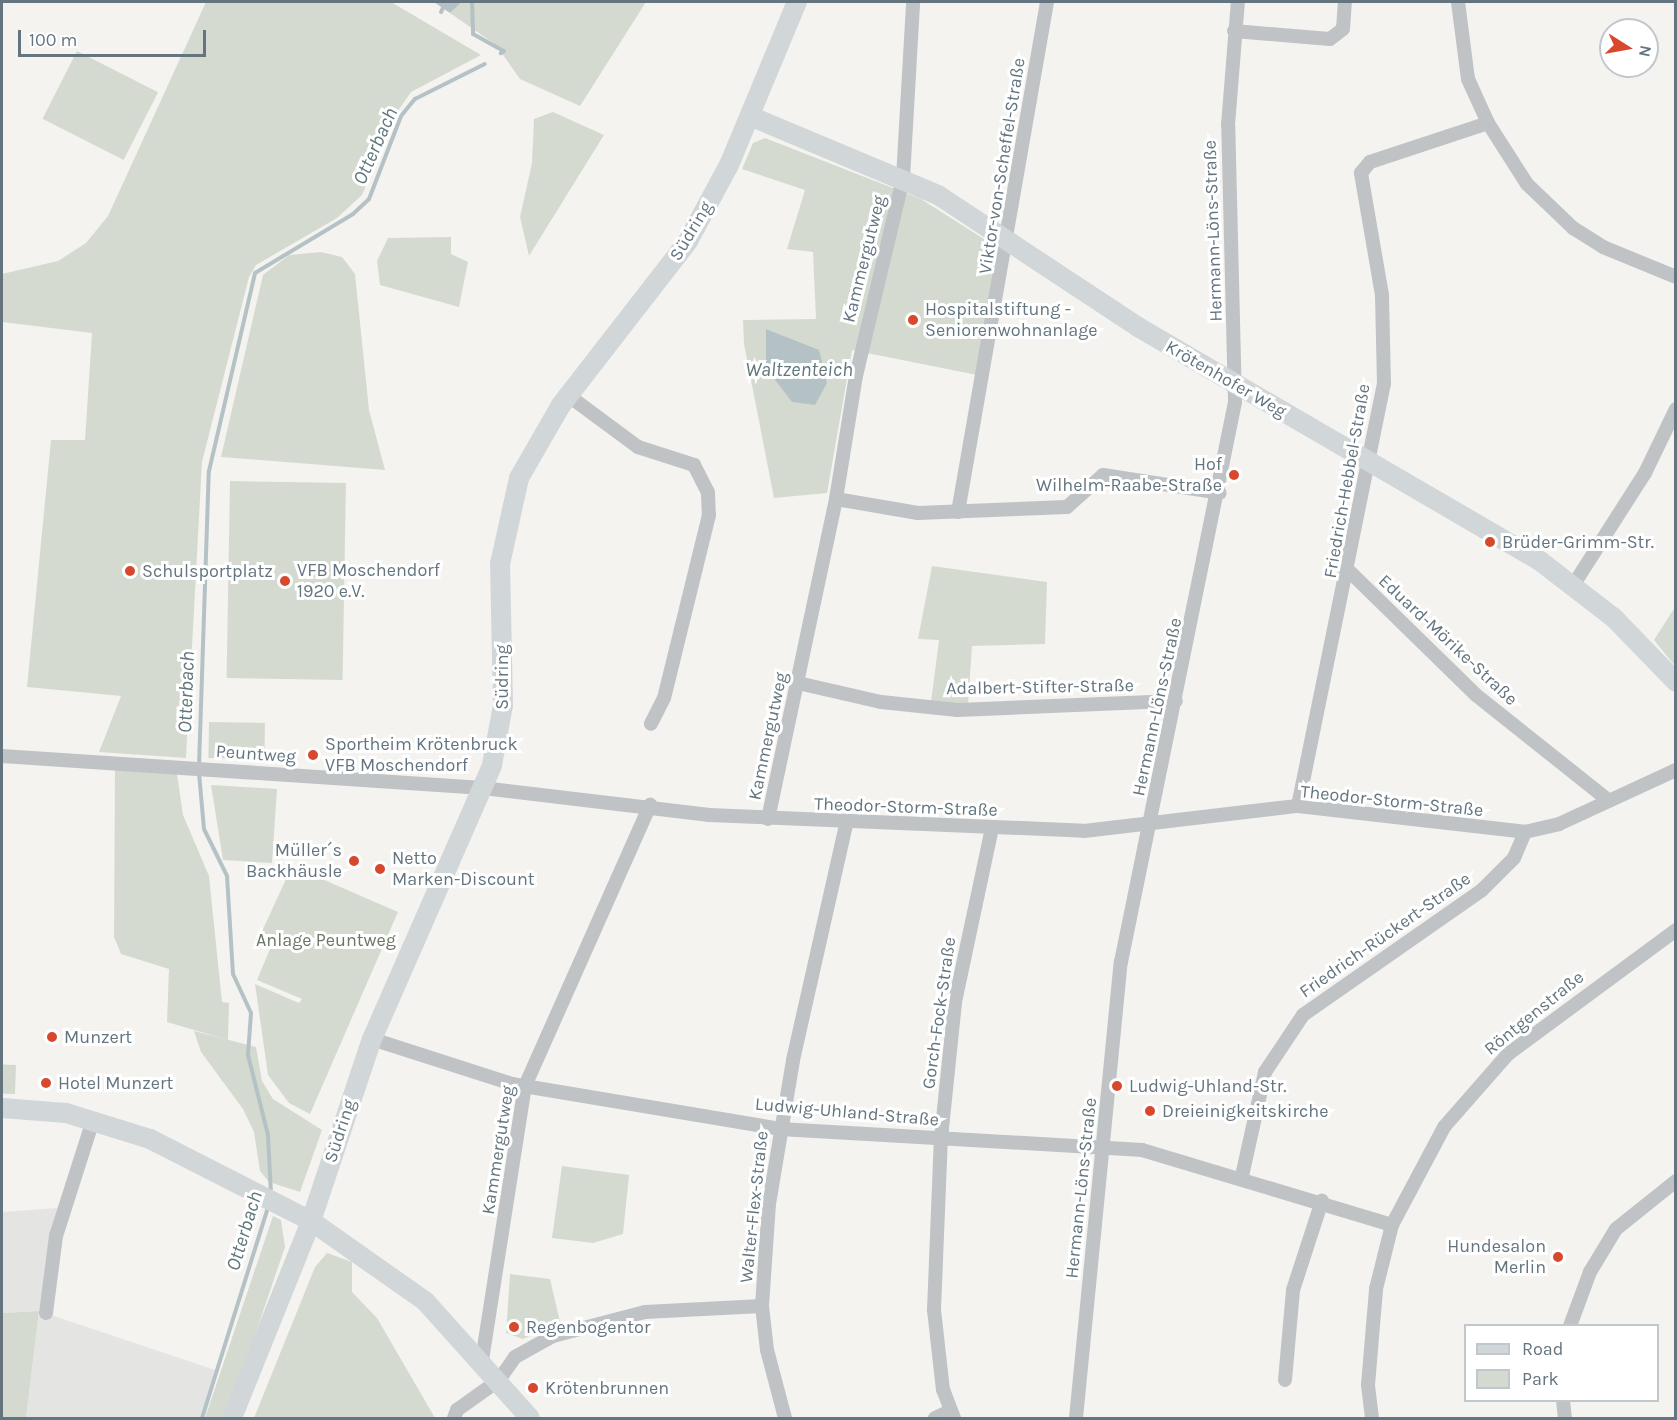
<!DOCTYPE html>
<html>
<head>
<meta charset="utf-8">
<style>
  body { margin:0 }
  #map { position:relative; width:1677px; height:1420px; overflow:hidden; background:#f4f3f0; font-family:Karla,sans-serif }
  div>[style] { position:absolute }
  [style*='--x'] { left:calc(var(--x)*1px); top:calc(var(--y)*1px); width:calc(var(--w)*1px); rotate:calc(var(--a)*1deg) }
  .built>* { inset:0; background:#e4e5e3 }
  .green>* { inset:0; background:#d5dad1; transform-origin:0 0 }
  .water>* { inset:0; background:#b5c2c5 }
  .stream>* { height:4px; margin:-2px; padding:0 2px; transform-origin:2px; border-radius:2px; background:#b5c2c5 }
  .street>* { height:14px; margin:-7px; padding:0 7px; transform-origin:7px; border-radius:7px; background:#bfc3c6 }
  .secondary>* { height:20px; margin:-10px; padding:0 10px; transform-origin:10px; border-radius:10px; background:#d1d6d9 }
  .dots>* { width:16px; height:16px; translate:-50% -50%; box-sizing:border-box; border:3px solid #fff; border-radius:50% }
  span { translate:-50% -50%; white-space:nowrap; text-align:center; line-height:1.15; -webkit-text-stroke:6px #fff; paint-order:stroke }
  .street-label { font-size:18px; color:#64757f }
  .poi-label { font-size:18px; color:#64757f }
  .left { translate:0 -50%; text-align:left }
  .right { translate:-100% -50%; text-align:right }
  .park-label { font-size:18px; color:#687663 }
  .water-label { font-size:20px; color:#60777c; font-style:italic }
  .frame { position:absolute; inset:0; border:3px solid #64757f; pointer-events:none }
  .legend { position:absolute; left:1464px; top:1324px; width:195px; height:78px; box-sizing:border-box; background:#fff; border:2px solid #c1c8cc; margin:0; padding:8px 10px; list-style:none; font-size:18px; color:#64757f }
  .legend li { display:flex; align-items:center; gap:12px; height:30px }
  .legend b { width:30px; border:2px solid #c1c8cc }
  .north { position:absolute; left:1599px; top:18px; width:60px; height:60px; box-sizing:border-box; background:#fff; border:2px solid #c1c8cc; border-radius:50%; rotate:101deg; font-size:16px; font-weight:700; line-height:24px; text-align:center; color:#64757f }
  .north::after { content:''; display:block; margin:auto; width:21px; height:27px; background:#d7482c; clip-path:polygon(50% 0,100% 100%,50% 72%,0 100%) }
  .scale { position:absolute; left:18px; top:30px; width:188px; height:27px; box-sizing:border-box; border:3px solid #64757f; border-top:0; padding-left:8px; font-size:18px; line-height:21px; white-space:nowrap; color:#64757f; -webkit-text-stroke:4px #fff; paint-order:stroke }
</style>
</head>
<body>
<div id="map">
  <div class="built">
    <i style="clip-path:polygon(57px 1208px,39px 1311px,218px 1371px,205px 1418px,26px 1418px,39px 1311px,2px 1313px,2px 1212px)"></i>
  </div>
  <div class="green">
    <i style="clip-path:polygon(206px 2px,391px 2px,481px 55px,411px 92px,393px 118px,362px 195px,337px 218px,256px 265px,249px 277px,202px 462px,186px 758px,99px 752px,121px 696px,27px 687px,51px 440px,85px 440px,92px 333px,2px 322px,2px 274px,58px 261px,86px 243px,108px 216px)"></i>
    <i style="clip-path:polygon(462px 2px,646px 2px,580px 106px,520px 79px,496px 45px,450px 13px)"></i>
    <i style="left:77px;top:51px;width:91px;height:76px;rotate:27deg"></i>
    <i style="clip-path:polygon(553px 112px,604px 135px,529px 256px,520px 217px,532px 163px,534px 119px)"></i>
    <i style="clip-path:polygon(765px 138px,921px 199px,998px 248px,977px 375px,852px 350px,827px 493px,774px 498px,744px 344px,743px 320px,816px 319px,813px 252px,787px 249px,805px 190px,742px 169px,753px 143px)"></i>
    <i style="clip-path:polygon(451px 237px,451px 254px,468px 262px,459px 307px,380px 285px,377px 261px,388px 238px)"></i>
    <i style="clip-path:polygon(321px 252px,342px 257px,355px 274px,369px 410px,385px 470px,221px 457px,263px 275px,289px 255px)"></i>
    <i style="left:230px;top:481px;width:116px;height:197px;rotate:1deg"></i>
    <i style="clip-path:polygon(932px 566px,1047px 582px,1045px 644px,972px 646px,968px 704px,931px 702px,939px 640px,918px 639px)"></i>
    <i style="clip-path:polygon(1675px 607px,1675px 666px,1654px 640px)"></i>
    <i style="left:209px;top:722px;width:56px;height:36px;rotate:1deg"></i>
    <i style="clip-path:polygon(115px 769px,177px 774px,183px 815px,209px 876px,222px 1002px,229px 1003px,228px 1040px,167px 1022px,169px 969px,121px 954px,114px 937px)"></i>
    <i style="clip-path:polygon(211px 785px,277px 789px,272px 863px,223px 860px)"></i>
    <i style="clip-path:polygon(292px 866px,398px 912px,310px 1114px,289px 1103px,268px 1075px,255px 984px,299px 1003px,302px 999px,257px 980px,272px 944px,259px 938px)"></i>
    <i style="clip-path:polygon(194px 1031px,256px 1047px,262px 1081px,273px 1099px,322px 1130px,300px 1192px,269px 1182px,260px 1171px,254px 1132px,243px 1109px,201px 1052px)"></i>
    <i style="left:16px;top:1065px;width:29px;height:14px;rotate:92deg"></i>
    <i style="clip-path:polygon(562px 1166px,629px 1175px,623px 1234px,593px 1243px,552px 1238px)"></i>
    <i style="clip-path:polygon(273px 1216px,281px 1220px,285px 1247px,255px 1335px,222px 1418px,205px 1418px)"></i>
    <i style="clip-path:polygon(327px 1253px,352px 1262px,352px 1292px,377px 1318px,435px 1418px,254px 1418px,315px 1267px)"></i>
    <i style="clip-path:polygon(510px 1274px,550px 1279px,560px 1322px,523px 1339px,506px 1333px)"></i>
    <i style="clip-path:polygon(39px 1311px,26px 1418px,2px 1418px,2px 1313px)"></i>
  </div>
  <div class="water">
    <i style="clip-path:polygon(434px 2px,462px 2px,450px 13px)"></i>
    <i style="clip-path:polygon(766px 329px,819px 350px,827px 383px,815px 405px,792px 402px,766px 368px)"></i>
  </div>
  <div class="stream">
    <i style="--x:472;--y:2;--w:32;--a:88"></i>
    <i style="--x:473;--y:34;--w:35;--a:29"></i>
    <i style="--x:504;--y:51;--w:4;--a:146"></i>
    <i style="--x:441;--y:12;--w:4;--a:-63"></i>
    <i style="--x:199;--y:766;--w:295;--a:-88.1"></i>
    <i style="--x:209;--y:471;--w:203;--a:-76.9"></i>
    <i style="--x:255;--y:273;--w:114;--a:-31"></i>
    <i style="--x:353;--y:214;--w:22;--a:-43"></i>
    <i style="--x:369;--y:199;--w:89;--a:-68.9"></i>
    <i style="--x:401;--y:116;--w:22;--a:-51"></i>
    <i style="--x:415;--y:99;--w:78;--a:-26.6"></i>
    <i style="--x:199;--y:773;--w:56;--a:84.9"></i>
    <i style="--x:204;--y:829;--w:52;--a:63.9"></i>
    <i style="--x:227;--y:876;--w:98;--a:86.5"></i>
    <i style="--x:233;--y:974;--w:43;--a:65.2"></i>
    <i style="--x:251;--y:1013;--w:42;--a:94.1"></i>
    <i style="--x:248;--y:1055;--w:82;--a:76"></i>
    <i style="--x:268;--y:1135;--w:59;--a:87.1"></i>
    <i style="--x:202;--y:1418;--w:221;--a:-72.6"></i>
  </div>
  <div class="street">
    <i style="--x:1458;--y:2;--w:78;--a:82.6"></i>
    <i style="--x:1468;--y:79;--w:48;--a:65.6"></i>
    <i style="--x:1488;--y:123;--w:72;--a:57.4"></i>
    <i style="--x:1527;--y:184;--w:64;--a:43.7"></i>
    <i style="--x:1573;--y:228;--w:36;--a:32"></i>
    <i style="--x:1603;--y:247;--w:79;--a:22.3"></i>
    <i style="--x:1234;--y:31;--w:96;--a:4.8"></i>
    <i style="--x:1330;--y:39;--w:16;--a:-38"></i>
    <i style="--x:1343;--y:29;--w:27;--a:-86"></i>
    <i style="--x:569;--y:396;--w:86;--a:36.5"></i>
    <i style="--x:638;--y:447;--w:59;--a:17.8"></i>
    <i style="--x:694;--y:465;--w:30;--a:63"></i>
    <i style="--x:708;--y:492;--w:23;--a:88"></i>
    <i style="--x:709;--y:515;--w:188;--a:103.8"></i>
    <i style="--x:664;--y:698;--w:29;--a:117"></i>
    <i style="--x:836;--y:499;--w:83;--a:9.7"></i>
    <i style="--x:918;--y:513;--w:149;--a:-2.3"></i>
    <i style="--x:1067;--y:507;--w:48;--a:-41.6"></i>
    <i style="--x:1103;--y:475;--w:118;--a:8.7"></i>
    <i style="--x:958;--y:512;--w:518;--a:-80.1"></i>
    <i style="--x:1349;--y:571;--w:177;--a:44.3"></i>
    <i style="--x:1476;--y:695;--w:169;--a:38.5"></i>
    <i style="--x:1574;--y:584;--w:132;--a:-57.4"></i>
    <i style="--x:1645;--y:473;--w:71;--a:-64.2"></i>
    <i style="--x:798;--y:683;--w:85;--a:12.9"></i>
    <i style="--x:881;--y:702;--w:77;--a:5.9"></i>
    <i style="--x:958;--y:710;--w:218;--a:-2.4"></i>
    <i style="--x:2;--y:756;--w:482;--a:3.8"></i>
    <i style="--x:483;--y:788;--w:228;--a:6.8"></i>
    <i style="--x:709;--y:815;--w:375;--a:2.4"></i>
    <i style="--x:1084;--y:831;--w:215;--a:-6.7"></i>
    <i style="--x:1298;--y:806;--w:228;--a:6.5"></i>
    <i style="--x:1525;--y:832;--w:35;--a:-13"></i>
    <i style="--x:1559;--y:824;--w:129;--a:-24.8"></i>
    <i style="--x:1298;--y:806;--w:431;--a:-78.5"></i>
    <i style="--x:1384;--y:384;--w:89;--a:-91.3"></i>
    <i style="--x:1382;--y:295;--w:124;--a:-99.8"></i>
    <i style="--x:1361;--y:173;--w:14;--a:-51"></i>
    <i style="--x:1370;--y:162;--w:124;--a:-18.3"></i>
    <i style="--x:768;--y:819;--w:327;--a:-78"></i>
    <i style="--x:836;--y:499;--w:125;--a:-80.8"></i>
    <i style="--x:856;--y:376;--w:204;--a:-76.6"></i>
    <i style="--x:903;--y:178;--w:176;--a:-86.7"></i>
    <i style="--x:372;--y:1039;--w:147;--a:17.8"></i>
    <i style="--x:512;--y:1084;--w:272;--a:9.5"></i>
    <i style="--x:780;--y:1129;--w:363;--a:3.3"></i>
    <i style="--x:1142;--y:1150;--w:261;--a:16.7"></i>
    <i style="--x:1242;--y:1176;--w:107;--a:-77.5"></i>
    <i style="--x:1265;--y:1072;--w:69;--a:-56.3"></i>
    <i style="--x:1303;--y:1015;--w:218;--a:-34.9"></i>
    <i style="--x:1482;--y:890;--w:45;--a:-45"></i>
    <i style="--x:1514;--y:858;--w:28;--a:-67"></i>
    <i style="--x:46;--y:1313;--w:78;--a:-82.6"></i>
    <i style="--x:56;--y:1236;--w:122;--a:-72.3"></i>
    <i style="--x:1570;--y:1326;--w:58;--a:-69.7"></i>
    <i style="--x:1590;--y:1272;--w:50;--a:-58.8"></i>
    <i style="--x:1616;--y:1229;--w:77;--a:-38.7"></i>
    <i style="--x:482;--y:1360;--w:277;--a:-81.1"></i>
    <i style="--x:525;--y:1086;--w:308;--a:-66"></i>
    <i style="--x:1285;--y:1380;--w:90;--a:-84.9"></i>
    <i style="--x:1293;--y:1290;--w:94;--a:-72"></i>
    <i style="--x:1563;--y:1400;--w:18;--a:84"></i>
    <i style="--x:454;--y:1418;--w:9;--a:-69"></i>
    <i style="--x:457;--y:1410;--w:52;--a:-35.5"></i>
    <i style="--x:499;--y:1380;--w:28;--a:-55"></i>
    <i style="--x:515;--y:1357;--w:43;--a:-28.9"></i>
    <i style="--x:553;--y:1336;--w:95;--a:-14.6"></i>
    <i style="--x:645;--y:1312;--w:117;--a:-2.9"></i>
    <i style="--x:785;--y:1418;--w:70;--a:-104.8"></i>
    <i style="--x:767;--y:1350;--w:44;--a:-96.5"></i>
    <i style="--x:762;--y:1306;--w:102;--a:-86.1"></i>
    <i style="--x:769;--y:1204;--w:146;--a:-80.5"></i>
    <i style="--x:793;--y:1060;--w:242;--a:-77.3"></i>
    <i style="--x:935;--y:1418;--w:17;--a:-25"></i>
    <i style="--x:954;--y:1418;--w:30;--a:-111"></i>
    <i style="--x:943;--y:1390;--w:81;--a:-96.4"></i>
    <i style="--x:934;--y:1310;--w:172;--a:-87.7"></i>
    <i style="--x:941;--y:1138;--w:137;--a:-84.1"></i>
    <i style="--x:955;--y:1002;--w:178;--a:-78"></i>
    <i style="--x:1076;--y:1418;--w:458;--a:-84.4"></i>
    <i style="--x:1121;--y:962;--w:571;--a:-78.49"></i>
    <i style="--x:1235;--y:402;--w:277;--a:-91.4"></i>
    <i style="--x:1228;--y:125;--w:123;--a:-85.4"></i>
    <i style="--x:1372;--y:1418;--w:33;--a:-97"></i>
    <i style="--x:1368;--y:1385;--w:96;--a:-85.2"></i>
    <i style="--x:1376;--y:1289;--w:66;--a:-76"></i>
    <i style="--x:1392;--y:1225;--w:111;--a:-62"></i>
    <i style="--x:1444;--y:1127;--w:97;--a:-48.8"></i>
    <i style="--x:1508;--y:1054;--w:209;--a:-36.4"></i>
  </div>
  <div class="secondary">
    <i style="--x:750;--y:116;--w:204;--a:22.8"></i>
    <i style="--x:938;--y:195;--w:240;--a:33.4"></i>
    <i style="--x:1138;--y:327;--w:465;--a:30.2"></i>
    <i style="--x:1540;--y:561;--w:93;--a:37.6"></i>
    <i style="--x:1614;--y:618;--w:89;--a:45.9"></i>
    <i style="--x:2;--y:1108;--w:64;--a:4.5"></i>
    <i style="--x:66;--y:1113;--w:88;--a:17.2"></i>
    <i style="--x:150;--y:1139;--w:181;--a:27"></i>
    <i style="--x:311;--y:1221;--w:139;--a:35.1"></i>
    <i style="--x:425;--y:1301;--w:157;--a:48.1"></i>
    <i style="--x:232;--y:1418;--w:212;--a:-68.1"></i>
    <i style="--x:311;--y:1221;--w:192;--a:-71.5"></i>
    <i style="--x:372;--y:1039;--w:299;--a:-66.3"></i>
    <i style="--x:492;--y:765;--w:61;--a:-79.6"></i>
    <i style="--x:503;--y:705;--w:141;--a:-91.2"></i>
    <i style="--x:500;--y:564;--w:88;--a:-77.5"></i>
    <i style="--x:519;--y:478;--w:84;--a:-60.1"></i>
    <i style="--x:561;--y:405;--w:207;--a:-52.2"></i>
    <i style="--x:688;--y:241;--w:86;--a:-61.7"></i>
    <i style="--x:729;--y:165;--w:177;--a:-67.4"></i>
  </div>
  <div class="dots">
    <i style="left:913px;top:320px;background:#d7482c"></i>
    <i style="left:1234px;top:475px;background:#d7482c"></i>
    <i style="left:1490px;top:542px;background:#d7482c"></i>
    <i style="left:130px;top:571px;background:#d7482c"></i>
    <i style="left:285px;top:581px;background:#d7482c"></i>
    <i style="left:313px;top:755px;background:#d7482c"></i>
    <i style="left:354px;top:861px;background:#d7482c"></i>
    <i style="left:380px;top:869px;background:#d7482c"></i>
    <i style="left:52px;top:1037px;background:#d7482c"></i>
    <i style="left:46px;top:1083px;background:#d7482c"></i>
    <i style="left:1117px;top:1086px;background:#d7482c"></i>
    <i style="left:1150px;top:1111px;background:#d7482c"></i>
    <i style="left:1558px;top:1257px;background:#d7482c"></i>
    <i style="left:514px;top:1327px;background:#d7482c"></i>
    <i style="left:533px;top:1388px;background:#d7482c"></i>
  </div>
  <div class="street-label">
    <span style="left:1002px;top:166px;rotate:-81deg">Viktor-von-Scheffel-Straße</span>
    <span style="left:691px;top:231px;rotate:-59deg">Südring</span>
    <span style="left:1213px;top:231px;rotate:-92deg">Hermann-Löns-Straße</span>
    <span style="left:864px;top:259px;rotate:-76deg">Kammergutweg</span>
    <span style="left:1226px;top:379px;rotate:30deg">Krötenhofer Weg</span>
    <span style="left:1347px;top:481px;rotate:-80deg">Friedrich-Hebbel-Straße</span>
    <span style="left:1448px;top:640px;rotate:43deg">Eduard-Mörike-Straße</span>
    <span style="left:502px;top:677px;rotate:-90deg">Südring</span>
    <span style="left:1040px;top:687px;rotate:-1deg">Adalbert-Stifter-Straße</span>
    <span style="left:1157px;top:707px;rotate:-78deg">Hermann-Löns-Straße</span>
    <span style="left:768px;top:736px;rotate:-78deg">Kammergutweg</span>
    <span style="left:256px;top:754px;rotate:4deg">Peuntweg</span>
    <span style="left:1392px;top:801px;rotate:6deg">Theodor-Storm-Straße</span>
    <span style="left:906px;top:807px;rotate:2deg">Theodor-Storm-Straße</span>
    <span style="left:1385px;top:935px;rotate:-35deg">Friedrich-Rückert-Straße</span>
    <span style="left:939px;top:1013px;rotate:-82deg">Gorch-Fock-Straße</span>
    <span style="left:1534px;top:1013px;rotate:-39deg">Röntgenstraße</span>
    <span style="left:847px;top:1112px;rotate:5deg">Ludwig-Uhland-Straße</span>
    <span style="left:340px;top:1131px;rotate:-72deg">Südring</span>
    <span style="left:498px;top:1150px;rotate:-81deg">Kammergutweg</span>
    <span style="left:1081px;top:1188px;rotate:-84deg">Hermann-Löns-Straße</span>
    <span style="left:754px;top:1207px;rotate:-84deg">Walter-Flex-Straße</span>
  </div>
  <div class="poi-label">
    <span class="left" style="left:925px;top:320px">Hospitalstiftung -<br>Seniorenwohnanlage</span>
    <span class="right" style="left:1222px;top:475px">Hof<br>Wilhelm-Raabe-Straße</span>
    <span class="left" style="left:1502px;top:542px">Brüder-Grimm-Str.</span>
    <span class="left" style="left:142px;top:571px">Schulsportplatz</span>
    <span class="left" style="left:297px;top:581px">VFB Moschendorf<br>1920 e.V.</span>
    <span class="left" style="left:325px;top:755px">Sportheim Krötenbruck<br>VFB Moschendorf</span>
    <span class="right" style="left:342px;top:861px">Müller´s<br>Backhäusle</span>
    <span class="left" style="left:392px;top:869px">Netto<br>Marken-Discount</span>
    <span class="left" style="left:64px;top:1037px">Munzert</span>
    <span class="left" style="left:58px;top:1083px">Hotel Munzert</span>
    <span class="left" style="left:1129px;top:1086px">Ludwig-Uhland-Str.</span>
    <span class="left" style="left:1162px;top:1111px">Dreieinigkeitskirche</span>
    <span class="right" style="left:1546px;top:1257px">Hundesalon<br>Merlin</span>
    <span class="left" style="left:526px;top:1327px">Regenbogentor</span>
    <span class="left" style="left:545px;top:1388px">Krötenbrunnen</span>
  </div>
  <div class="park-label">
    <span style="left:326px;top:940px">Anlage Peuntweg</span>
  </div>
  <div class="water-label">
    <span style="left:375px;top:146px;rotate:-66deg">Otterbach</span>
    <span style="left:799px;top:369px">Waltzenteich</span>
    <span style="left:186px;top:692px;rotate:-88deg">Otterbach</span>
    <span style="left:244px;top:1231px;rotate:-73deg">Otterbach</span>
  </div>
  <div class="frame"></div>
  <ul class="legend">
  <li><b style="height:8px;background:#d1d6d9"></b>Road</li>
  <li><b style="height:16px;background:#d5dad1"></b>Park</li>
  </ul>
  <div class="north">N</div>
  <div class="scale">100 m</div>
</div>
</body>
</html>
